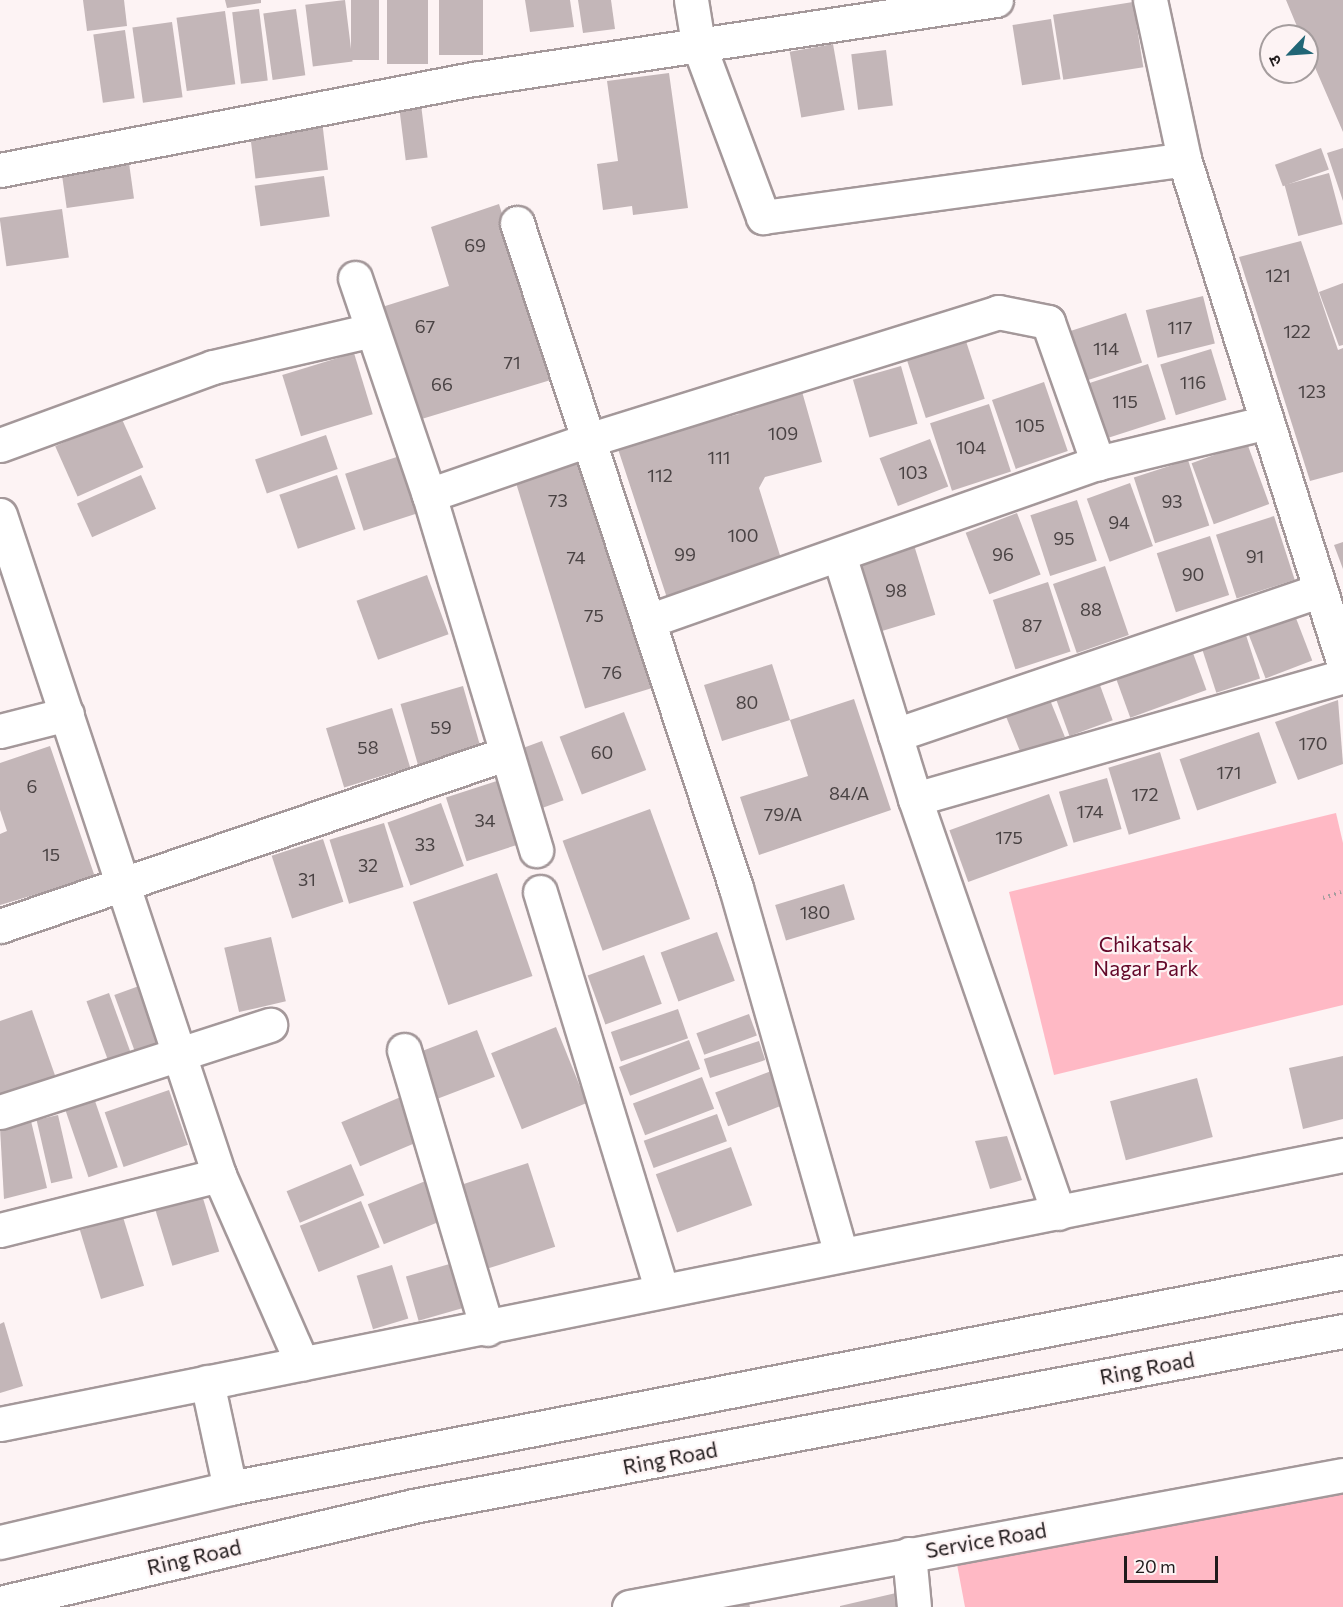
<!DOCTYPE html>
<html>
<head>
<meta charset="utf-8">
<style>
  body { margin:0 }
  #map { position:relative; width:1343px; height:1607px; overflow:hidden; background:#fdf3f4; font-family:Commissioner,"Noto Sans Devanagari",sans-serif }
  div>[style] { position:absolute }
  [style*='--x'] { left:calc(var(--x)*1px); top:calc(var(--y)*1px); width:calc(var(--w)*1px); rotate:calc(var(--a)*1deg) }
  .green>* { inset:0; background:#ffb9c5 }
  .building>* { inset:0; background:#c3b6b8; transform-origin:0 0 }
  .path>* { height:4px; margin-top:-2px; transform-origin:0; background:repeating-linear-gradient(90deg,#a59d9e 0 1.5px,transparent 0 6px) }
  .roads { filter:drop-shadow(2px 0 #a4989a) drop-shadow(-2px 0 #a4989a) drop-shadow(0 2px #a4989a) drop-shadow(0 -2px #a4989a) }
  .minor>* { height:33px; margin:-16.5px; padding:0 16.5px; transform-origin:16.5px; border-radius:16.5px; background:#fff }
  .major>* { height:33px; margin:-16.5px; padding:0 16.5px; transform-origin:16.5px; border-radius:16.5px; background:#fff }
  span { translate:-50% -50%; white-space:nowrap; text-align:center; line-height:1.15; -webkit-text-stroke:4.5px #fdf3f4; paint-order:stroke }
  .number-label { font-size:18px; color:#494243 }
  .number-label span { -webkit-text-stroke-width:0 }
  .park-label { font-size:21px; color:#630829 }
  .street-label { font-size:21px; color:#201b1c }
  .north { position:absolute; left:1259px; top:24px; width:60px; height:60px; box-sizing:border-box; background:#fdf3f4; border:2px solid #a59d9e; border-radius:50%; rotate:245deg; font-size:16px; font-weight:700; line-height:24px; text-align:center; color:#201b1c }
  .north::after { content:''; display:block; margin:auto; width:21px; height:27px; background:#216676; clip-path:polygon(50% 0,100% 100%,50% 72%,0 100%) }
  .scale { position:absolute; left:1124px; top:1556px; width:94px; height:27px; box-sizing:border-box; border:3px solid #201b1c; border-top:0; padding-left:8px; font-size:18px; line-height:21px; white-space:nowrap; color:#201b1c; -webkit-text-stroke:4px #fdf3f4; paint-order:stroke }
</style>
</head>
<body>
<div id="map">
  <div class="green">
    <i style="clip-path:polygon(1336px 813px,1343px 843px,1343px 1005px,1054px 1075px,1009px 892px)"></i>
    <i style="clip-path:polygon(1343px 1487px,1343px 1607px,965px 1607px,956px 1559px)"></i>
  </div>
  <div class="building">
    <i style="clip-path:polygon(83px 0,124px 0,127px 26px,87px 31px)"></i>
    <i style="clip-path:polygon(225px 0,261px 0,261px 3px,227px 8px)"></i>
    <i style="left:345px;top:0;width:62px;height:40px;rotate:83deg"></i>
    <i style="left:351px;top:0;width:28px;height:60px"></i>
    <i style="left:387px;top:0;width:41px;height:64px"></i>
    <i style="left:439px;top:0;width:44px;height:55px"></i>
    <i style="clip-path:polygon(525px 0,570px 0,574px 27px,530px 32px)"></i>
    <i style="clip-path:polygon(578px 0,611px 0,615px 29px,583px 33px)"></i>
    <i style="clip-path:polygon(1286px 0,1343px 0,1343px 132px,1307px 49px,1307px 36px,1301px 36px)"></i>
    <i style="left:1133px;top:2px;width:66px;height:81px;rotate:81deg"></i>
    <i style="left:259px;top:9px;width:72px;height:27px;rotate:83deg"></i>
    <i style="left:296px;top:9px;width:67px;height:33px;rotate:82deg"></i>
    <i style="left:225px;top:11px;width:74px;height:49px;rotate:82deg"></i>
    <i style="left:1051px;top:19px;width:61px;height:39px;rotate:81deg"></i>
    <i style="left:172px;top:22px;width:76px;height:40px;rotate:82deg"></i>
    <i style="left:125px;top:30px;width:69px;height:32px;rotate:82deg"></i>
    <i style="left:833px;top:44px;width:67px;height:44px;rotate:80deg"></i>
    <i style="left:886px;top:50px;width:56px;height:35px;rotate:83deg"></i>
    <i style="clip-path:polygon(669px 73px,688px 208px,633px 215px,632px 206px,603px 210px,597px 164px,618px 161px,607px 81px)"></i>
    <i style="left:420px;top:96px;width:62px;height:22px;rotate:83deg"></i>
    <i style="left:322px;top:121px;width:49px;height:73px;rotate:83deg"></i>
    <i style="left:1321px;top:148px;width:23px;height:49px;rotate:70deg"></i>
    <i style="clip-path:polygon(1343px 148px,1343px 201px,1327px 153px)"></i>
    <i style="left:128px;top:156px;width:43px;height:68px;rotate:82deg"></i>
    <i style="left:1329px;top:173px;width:53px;height:46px;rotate:75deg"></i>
    <i style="left:324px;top:176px;width:41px;height:70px;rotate:82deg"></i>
    <i style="clip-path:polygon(499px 204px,554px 379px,415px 421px,382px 307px,449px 286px,431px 227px)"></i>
    <i style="left:62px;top:209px;width:49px;height:63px;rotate:82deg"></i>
    <i style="clip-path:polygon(1301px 241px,1338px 350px,1343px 348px,1343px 472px,1310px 481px,1239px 257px)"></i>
    <i style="clip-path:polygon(1343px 283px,1343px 345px,1339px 346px,1319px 292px)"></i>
    <i style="left:1203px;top:296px;width:49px;height:59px;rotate:76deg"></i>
    <i style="left:1126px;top:313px;width:52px;height:60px;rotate:72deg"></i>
    <i style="left:965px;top:338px;width:64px;height:62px;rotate:72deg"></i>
    <i style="left:1211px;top:349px;width:53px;height:53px;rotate:73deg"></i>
    <i style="left:354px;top:353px;width:64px;height:75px;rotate:73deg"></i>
    <i style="left:1148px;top:364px;width:58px;height:67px;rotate:72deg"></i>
    <i style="left:901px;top:366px;width:60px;height:50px;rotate:74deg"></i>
    <i style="left:1044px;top:382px;width:73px;height:55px;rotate:71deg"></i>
    <i style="clip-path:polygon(801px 388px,822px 462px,765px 477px,759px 488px,783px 565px,668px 601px,617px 446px,739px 414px,744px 404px)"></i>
    <i style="left:989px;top:404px;width:71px;height:62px;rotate:72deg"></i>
    <i style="left:121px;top:417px;width:55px;height:72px;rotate:66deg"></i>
    <i style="left:326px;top:435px;width:36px;height:75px;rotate:71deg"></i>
    <i style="left:930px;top:439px;width:51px;height:54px;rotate:69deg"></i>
    <i style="left:1247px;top:443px;width:65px;height:59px;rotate:70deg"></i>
    <i style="left:406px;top:454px;width:60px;height:64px;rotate:72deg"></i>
    <i style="left:584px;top:459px;width:239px;height:72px;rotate:73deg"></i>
    <i style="left:1188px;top:460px;width:69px;height:57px;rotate:72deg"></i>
    <i style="left:141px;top:475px;width:37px;height:70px;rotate:66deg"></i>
    <i style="left:337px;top:475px;width:57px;height:61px;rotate:71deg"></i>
    <i style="left:1130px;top:483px;width:67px;height:46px;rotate:70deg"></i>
    <i style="left:1077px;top:500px;width:64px;height:49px;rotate:72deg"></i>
    <i style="left:1017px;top:513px;width:66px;height:55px;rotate:69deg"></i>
    <i style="left:1274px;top:516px;width:67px;height:61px;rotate:72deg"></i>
    <i style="left:1210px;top:536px;width:62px;height:56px;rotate:72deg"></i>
    <i style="clip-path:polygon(1343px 542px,1343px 569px,1334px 545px)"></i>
    <i style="left:914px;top:545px;width:73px;height:60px;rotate:73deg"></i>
    <i style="left:1105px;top:566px;width:73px;height:55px;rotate:71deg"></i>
    <i style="left:427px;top:575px;width:63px;height:75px;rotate:70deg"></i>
    <i style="left:1048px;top:582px;width:73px;height:58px;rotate:72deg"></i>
    <i style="left:1294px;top:613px;width:51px;height:50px;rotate:69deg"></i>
    <i style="left:1244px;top:629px;width:52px;height:46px;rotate:72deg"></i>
    <i style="left:1189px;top:642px;width:51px;height:81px;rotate:70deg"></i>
    <i style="clip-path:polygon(772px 664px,790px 720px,854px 699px,891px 810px,759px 855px,740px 797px,808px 776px,790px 720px,722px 741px,704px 685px)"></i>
    <i style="left:1097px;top:677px;width:46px;height:46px;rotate:70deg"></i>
    <i style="left:463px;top:686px;width:66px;height:65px;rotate:74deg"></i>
    <i style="left:1048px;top:695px;width:45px;height:47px;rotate:68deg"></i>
    <i style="clip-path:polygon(1338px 700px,1343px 764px,1298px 780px,1275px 722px)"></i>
    <i style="left:392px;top:708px;width:62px;height:69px;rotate:73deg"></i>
    <i style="left:624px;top:712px;width:62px;height:69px;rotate:69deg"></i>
    <i style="left:1259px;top:732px;width:54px;height:84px;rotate:71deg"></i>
    <i style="left:542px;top:741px;width:63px;height:39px;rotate:70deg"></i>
    <i style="clip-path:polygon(50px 746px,95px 877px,0 905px,0 834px,7px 831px,0 810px,0 763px)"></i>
    <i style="left:1160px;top:752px;width:70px;height:54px;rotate:73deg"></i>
    <i style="left:1107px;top:778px;width:53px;height:50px;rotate:74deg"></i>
    <i style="left:503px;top:779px;width:67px;height:60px;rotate:72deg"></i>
    <i style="left:1049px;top:794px;width:55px;height:106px;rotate:70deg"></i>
    <i style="left:441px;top:803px;width:67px;height:57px;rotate:70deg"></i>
    <i style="left:650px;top:809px;width:117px;height:93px;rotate:70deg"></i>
    <i style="left:384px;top:823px;width:67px;height:57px;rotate:73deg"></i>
    <i style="left:323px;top:839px;width:66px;height:54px;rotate:72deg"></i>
    <i style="left:497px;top:873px;width:109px;height:89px;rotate:71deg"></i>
    <i style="left:844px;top:884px;width:37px;height:72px;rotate:73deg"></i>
    <i style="left:717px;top:932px;width:52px;height:60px;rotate:70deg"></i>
    <i style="left:271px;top:937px;width:66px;height:48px;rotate:77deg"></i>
    <i style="left:644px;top:955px;width:52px;height:60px;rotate:70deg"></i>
    <i style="left:150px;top:982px;width:62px;height:38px;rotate:70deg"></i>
    <i style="left:109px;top:993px;width:64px;height:24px;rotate:70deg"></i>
    <i style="left:678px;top:1009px;width:31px;height:71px;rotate:71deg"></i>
    <i style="clip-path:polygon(32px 1010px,57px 1081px,0 1095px,0 1021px)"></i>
    <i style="left:749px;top:1014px;width:23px;height:56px;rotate:70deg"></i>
    <i style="left:556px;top:1027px;width:82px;height:70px;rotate:68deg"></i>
    <i style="left:477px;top:1030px;width:50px;height:65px;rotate:69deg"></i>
    <i style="left:689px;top:1040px;width:31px;height:75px;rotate:69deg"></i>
    <i style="left:759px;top:1041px;width:20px;height:58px;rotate:72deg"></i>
    <i style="clip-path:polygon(1343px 1056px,1343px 1119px,1303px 1129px,1289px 1068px)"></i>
    <i style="left:774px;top:1070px;width:36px;height:63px;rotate:69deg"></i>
    <i style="left:702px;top:1077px;width:34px;height:74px;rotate:69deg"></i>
    <i style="left:1197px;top:1078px;width:61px;height:90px;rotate:75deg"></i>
    <i style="left:169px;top:1090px;width:58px;height:68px;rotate:71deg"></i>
    <i style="left:403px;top:1096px;width:48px;height:67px;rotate:67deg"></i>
    <i style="left:95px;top:1101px;width:70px;height:31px;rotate:71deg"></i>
    <i style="left:717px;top:1114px;width:29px;height:78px;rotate:70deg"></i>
    <i style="left:58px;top:1115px;width:65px;height:22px;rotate:77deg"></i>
    <i style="clip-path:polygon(31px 1121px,47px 1188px,4px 1199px,0 1128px)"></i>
    <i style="clip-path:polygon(1007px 1136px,1022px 1180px,990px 1189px,975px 1141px)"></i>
    <i style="left:731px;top:1147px;width:62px;height:80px;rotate:70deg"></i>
    <i style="left:528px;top:1163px;width:88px;height:70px;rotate:72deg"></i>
    <i style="left:351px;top:1164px;width:34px;height:70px;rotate:67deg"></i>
    <i style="left:428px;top:1180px;width:43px;height:65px;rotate:68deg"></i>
    <i style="left:202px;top:1195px;width:59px;height:49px;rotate:73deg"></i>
    <i style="left:361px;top:1201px;width:50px;height:66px;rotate:68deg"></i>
    <i style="left:123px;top:1217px;width:72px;height:45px;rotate:73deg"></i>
    <i style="left:453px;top:1263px;width:46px;height:49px;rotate:74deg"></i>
    <i style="left:392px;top:1265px;width:56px;height:37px;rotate:73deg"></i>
    <i style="clip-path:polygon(4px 1322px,23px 1386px,0 1393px,0 1324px)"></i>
    <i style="clip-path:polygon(746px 1593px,750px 1607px,689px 1607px)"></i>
    <i style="clip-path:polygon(896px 1593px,899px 1607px,840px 1607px,840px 1606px)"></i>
  </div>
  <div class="path">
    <i style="--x:1323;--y:898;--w:19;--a:-18"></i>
  </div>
  <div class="roads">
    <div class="minor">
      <i style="--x:691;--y:0;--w:44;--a:80.8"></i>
      <i style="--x:698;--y:43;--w:186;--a:69.5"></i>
      <i style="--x:763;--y:217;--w:425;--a:-7.8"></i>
      <i style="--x:1150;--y:0;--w:163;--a:77.9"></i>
      <i style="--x:1184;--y:159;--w:527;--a:72.43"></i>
      <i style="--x:0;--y:170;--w:483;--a:-10.9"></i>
      <i style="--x:474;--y:79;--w:528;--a:-8.61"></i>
      <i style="--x:517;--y:223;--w:700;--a:71.77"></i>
      <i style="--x:736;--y:888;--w:381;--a:74"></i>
      <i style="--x:355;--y:278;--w:229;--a:71.2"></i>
      <i style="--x:429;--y:495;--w:371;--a:73.2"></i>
      <i style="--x:0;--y:445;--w:227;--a:-20.1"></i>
      <i style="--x:213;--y:367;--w:163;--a:-13.1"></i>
      <i style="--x:429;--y:495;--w:165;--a:-19.1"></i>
      <i style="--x:585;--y:441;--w:433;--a:-17.3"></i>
      <i style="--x:998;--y:312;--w:51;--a:11.3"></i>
      <i style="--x:1048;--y:322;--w:150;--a:70.5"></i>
      <i style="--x:0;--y:515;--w:695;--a:71.64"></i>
      <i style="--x:219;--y:1175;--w:206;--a:66.2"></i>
      <i style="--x:840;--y:558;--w:252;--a:72.7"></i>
      <i style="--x:915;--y:799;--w:438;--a:70.9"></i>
      <i style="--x:651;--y:620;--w:474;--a:-19.4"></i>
      <i style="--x:1098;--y:463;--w:174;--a:-13.6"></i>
      <i style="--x:0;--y:731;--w:69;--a:-14.2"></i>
      <i style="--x:895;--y:735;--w:449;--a:-18.8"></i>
      <i style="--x:915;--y:799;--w:445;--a:-16"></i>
      <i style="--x:540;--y:892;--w:416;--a:73"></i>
      <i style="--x:0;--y:926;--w:533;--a:-18.81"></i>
      <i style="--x:404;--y:1050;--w:291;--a:73.4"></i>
      <i style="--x:0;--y:1112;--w:284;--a:-17.9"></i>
      <i style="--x:0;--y:1230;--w:226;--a:-14.1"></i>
      <i style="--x:0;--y:1424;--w:1370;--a:-11.33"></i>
      <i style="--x:909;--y:1554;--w:53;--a:84.6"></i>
      <i style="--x:629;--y:1607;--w:726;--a:-10.47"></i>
    </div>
    <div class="major">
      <i style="--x:207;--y:1382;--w:108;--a:77.8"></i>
      <i style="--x:0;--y:1542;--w:236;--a:-13.2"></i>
      <i style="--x:230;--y:1488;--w:1134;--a:-10.98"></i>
      <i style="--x:0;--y:1603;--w:424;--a:-13.2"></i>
      <i style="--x:413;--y:1506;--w:946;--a:-10.66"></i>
    </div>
  </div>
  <div class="number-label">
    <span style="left:475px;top:245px">69</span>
    <span style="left:1278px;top:275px">121</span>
    <span style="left:425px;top:326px">67</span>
    <span style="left:1180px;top:327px">117</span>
    <span style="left:1297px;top:331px">122</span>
    <span style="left:1106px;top:348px">114</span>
    <span style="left:512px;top:362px">71</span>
    <span style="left:1193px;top:382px">116</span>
    <span style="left:442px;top:384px">66</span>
    <span style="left:1312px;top:391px">123</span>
    <span style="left:1125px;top:401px">115</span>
    <span style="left:1030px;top:425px">105</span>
    <span style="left:783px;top:433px">109</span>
    <span style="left:971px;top:447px">104</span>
    <span style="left:719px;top:457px">111</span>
    <span style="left:913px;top:472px">103</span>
    <span style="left:660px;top:475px">112</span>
    <span style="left:558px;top:500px">73</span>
    <span style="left:1172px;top:501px">93</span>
    <span style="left:1119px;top:522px">94</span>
    <span style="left:743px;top:535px">100</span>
    <span style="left:1064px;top:538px">95</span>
    <span style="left:685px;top:554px">99</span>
    <span style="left:1003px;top:554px">96</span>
    <span style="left:1255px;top:556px">91</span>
    <span style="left:576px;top:557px">74</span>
    <span style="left:1193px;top:574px">90</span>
    <span style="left:896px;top:590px">98</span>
    <span style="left:1091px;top:609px">88</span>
    <span style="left:594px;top:615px">75</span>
    <span style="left:1032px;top:625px">87</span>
    <span style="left:612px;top:672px">76</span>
    <span style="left:747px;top:702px">80</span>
    <span style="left:441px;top:727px">59</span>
    <span style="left:1313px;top:743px">170</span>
    <span style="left:368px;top:747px">58</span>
    <span style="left:602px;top:752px">60</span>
    <span style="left:1229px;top:772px">171</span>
    <span style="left:32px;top:786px">6</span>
    <span style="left:849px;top:793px">84/A</span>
    <span style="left:1145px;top:794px">172</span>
    <span style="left:1090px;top:811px">174</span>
    <span style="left:783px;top:814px">79/A</span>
    <span style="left:485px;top:820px">34</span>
    <span style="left:1009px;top:837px">175</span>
    <span style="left:425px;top:844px">33</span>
    <span style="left:51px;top:854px">15</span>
    <span style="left:368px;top:865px">32</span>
    <span style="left:307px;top:879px">31</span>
    <span style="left:815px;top:912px">180</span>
  </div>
  <div class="park-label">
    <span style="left:1146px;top:956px">Chikatsak<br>Nagar Park</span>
  </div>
  <div class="street-label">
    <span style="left:1147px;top:1368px;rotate:-11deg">Ring Road</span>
    <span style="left:670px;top:1458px;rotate:-11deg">Ring Road</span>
    <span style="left:986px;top:1540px;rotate:-10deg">Service Road</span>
    <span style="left:194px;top:1557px;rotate:-13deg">Ring Road</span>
  </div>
  <div class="north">उ</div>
  <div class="scale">20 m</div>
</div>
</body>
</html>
